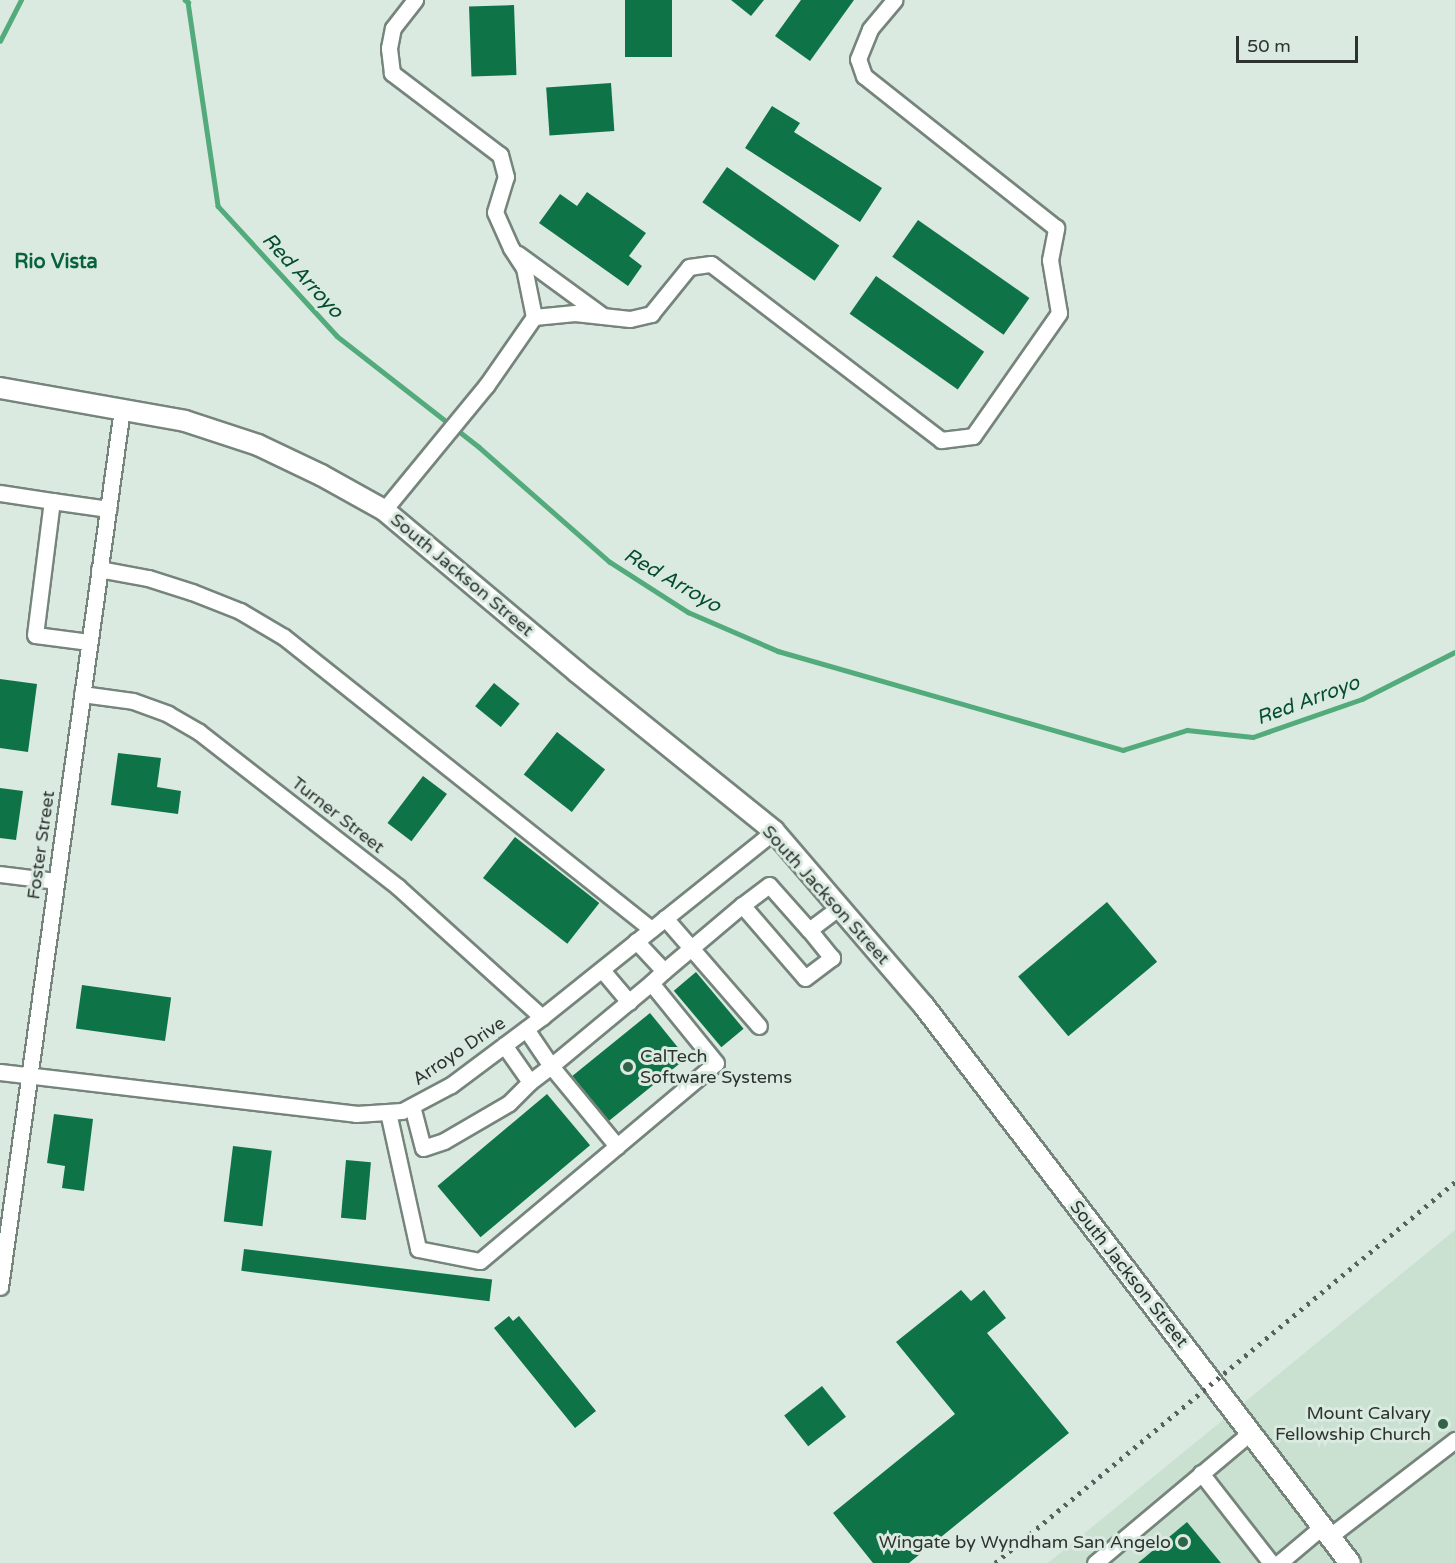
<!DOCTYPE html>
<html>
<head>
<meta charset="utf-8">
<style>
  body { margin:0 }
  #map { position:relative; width:1455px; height:1563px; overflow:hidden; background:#daeae0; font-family:"Varela Round",sans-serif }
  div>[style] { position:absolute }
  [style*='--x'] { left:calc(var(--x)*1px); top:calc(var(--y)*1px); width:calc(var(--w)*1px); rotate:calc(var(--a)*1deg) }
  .built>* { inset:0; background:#cae1d2 }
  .stream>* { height:4.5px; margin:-2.25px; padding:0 2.25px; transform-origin:2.25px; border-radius:2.25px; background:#53ab7c }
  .building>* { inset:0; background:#0e7448; transform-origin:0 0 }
  .roads { filter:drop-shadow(2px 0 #76857c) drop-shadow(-2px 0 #76857c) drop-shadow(0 2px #76857c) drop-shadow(0 -2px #76857c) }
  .minor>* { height:15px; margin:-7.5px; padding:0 7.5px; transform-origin:7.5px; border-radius:7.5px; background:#fff }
  .major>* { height:20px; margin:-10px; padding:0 10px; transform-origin:10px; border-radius:10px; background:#fff }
  .rail>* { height:4.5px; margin-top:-2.25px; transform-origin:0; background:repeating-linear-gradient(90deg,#59615c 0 3px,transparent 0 9px) }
  .dots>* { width:16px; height:16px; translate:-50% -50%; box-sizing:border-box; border:3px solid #daeae0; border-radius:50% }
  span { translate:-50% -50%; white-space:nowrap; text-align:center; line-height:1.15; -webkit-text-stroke:6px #daeae0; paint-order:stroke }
  .street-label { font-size:18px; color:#2d332f }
  .poi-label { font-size:18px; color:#2d332f }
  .left { translate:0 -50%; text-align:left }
  .right { translate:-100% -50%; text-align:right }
  .neighbourhood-label { font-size:20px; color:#08633d; font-weight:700 }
  .water-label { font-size:20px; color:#044d2e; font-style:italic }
  .scale { position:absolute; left:1236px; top:36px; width:122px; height:27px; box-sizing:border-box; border:3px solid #2d332f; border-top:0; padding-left:8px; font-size:18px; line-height:21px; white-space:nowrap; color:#2d332f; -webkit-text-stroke:4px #daeae0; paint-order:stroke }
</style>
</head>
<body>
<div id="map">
  <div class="built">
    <i style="clip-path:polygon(1455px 1230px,1455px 1563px,1048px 1563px)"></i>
  </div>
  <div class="stream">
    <i style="--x:185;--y:0;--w:4;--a:34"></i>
    <i style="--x:188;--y:2;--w:206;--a:81.6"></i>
    <i style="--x:218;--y:206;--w:176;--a:47.5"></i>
    <i style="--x:337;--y:336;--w:180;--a:38"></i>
    <i style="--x:479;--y:447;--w:174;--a:41.3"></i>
    <i style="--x:610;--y:562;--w:93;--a:32.7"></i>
    <i style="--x:688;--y:612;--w:98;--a:23.4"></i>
    <i style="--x:778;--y:651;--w:359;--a:16"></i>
    <i style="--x:1123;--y:750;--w:67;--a:-17.4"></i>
    <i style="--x:1187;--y:730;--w:66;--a:6.1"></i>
    <i style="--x:1253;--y:737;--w:115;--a:-19.2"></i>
    <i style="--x:1362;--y:699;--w:104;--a:-26.8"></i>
    <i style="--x:0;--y:41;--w:46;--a:-62.9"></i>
  </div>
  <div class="building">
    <i style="left:625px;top:0;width:47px;height:57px"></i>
    <i style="clip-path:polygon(731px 0,764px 0,751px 16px)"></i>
    <i style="clip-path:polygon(801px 0,854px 0,810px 61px,775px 36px)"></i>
    <i style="left:514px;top:5px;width:70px;height:45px;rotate:88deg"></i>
    <i style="left:611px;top:83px;width:48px;height:65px;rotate:86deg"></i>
    <i style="clip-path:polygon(772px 106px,800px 123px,794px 132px,882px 188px,860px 222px,745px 148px)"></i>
    <i style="left:727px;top:167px;width:137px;height:43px;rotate:35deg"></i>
    <i style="clip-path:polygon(587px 192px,646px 233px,629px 256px,642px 266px,628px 286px,539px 223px,560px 194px,577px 206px)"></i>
    <i style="left:918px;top:220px;width:136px;height:45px;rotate:35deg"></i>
    <i style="left:876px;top:276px;width:132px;height:46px;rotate:35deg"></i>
    <i style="clip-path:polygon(0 679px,37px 684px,28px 752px,0 748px)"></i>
    <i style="left:494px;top:683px;width:33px;height:30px;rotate:39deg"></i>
    <i style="left:557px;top:732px;width:61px;height:54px;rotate:38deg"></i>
    <i style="clip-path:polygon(118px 753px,161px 758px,157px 787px,181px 791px,178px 814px,111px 805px)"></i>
    <i style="left:423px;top:776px;width:30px;height:59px;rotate:37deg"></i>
    <i style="clip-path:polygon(0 788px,23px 791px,16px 840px,0 838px)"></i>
    <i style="left:515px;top:837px;width:107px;height:52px;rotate:38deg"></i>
    <i style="left:1107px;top:902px;width:78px;height:116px;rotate:50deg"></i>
    <i style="left:696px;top:972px;width:74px;height:29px;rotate:50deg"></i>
    <i style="left:82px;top:985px;width:90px;height:44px;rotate:8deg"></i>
    <i style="left:650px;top:1013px;width:58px;height:100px;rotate:51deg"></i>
    <i style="left:547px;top:1094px;width:67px;height:143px;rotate:50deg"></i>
    <i style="clip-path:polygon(54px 1114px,93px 1119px,84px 1191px,62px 1188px,65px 1166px,47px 1163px)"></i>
    <i style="left:233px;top:1146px;width:39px;height:76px;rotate:7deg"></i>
    <i style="left:346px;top:1160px;width:25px;height:58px;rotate:5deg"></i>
    <i style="left:244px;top:1249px;width:250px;height:22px;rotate:7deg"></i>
    <i style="clip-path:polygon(961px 1290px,971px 1301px,984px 1290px,1006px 1318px,987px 1333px,1069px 1433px,909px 1563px,873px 1563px,833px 1513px,955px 1414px,896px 1342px)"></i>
    <i style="clip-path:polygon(509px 1316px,513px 1321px,519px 1316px,596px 1411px,575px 1428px,494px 1328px)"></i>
    <i style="left:822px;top:1386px;width:39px;height:48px;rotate:52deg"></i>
    <i style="clip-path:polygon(1187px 1522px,1221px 1563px,1138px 1563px)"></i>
  </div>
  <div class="roads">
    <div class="minor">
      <i style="--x:518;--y:254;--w:105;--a:36.1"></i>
      <i style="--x:534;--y:317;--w:41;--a:-5.6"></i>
      <i style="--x:575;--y:313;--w:55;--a:6.2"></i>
      <i style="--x:630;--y:319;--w:22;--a:-13"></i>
      <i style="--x:651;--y:314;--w:60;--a:-51"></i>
      <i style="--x:689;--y:267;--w:22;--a:-8"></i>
      <i style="--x:711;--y:264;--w:290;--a:37.4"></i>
      <i style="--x:941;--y:440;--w:32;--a:-7"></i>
      <i style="--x:973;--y:436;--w:150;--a:-55"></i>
      <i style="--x:1059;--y:313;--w:54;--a:-99.6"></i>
      <i style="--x:1050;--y:260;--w:33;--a:-79"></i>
      <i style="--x:1056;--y:228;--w:245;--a:-141.6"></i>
      <i style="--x:864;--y:76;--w:18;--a:-109"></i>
      <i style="--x:858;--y:59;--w:32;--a:-68"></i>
      <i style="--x:870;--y:29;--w:38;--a:-50"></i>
      <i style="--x:0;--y:493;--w:53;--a:8.7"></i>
      <i style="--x:384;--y:510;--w:161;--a:-50.6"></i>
      <i style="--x:486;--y:386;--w:84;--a:-55.2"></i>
      <i style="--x:534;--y:317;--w:50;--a:-101.5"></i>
      <i style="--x:524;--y:268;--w:24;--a:-123"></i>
      <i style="--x:511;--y:248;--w:39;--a:-114"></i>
      <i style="--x:495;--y:212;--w:37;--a:-73"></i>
      <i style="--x:506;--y:177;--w:23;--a:-105"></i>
      <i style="--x:500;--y:155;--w:136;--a:-142.8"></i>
      <i style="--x:392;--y:73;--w:25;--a:-97"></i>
      <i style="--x:389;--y:48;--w:20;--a:-79"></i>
      <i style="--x:393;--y:28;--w:36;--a:-52"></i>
      <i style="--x:99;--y:569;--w:50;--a:10.4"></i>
      <i style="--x:148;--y:578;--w:46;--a:17.7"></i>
      <i style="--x:192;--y:592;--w:52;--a:21.6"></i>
      <i style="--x:240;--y:611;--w:51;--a:30.6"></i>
      <i style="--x:284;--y:637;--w:469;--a:38.5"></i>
      <i style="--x:89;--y:642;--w:54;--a:-172.6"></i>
      <i style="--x:35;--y:635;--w:135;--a:-82.8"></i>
      <i style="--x:52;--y:501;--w:57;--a:8.1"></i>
      <i style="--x:82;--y:694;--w:51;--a:7.8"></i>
      <i style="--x:133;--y:701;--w:37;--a:20"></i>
      <i style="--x:168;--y:714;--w:36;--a:30"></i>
      <i style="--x:199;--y:732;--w:252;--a:37.9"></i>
      <i style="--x:398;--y:887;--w:194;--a:42.1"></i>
      <i style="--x:0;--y:874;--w:56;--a:7.1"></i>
      <i style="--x:665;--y:918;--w:143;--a:49"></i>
      <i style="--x:809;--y:930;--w:60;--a:-131.6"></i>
      <i style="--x:769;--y:885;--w:34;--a:143"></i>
      <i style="--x:742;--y:905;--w:96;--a:49.2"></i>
      <i style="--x:805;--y:978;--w:34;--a:-37"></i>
      <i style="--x:832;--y:958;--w:36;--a:-129"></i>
      <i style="--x:809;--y:930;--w:38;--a:-37"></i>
      <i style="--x:636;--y:941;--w:41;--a:47"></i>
      <i style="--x:664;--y:971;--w:102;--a:-40.2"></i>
      <i style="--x:602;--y:970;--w:42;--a:49.8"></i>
      <i style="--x:651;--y:983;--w:130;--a:140.3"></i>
      <i style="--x:551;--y:1066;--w:104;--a:50.5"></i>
      <i style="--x:617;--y:1146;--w:129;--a:-40"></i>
      <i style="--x:716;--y:1063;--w:103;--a:-129.1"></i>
      <i style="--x:651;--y:983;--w:18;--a:-43"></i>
      <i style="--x:526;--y:1029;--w:45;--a:56"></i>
      <i style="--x:551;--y:1066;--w:26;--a:143"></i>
      <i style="--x:0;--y:1072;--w:358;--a:6.7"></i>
      <i style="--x:356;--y:1114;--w:46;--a:-3.7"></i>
      <i style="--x:402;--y:1111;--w:55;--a:-28"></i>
      <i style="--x:451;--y:1085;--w:114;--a:-36.8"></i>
      <i style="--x:542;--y:1017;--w:297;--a:-38.7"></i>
      <i style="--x:412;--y:1106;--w:43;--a:75.3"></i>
      <i style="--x:423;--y:1148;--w:22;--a:-18"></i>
      <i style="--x:444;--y:1141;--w:75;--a:-30.3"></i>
      <i style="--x:509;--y:1103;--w:30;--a:-45"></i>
      <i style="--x:530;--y:1082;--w:45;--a:-125.1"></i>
      <i style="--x:388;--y:1112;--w:140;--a:77.6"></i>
      <i style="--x:418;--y:1249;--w:63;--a:11"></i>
      <i style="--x:480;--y:1261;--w:179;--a:-40"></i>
      <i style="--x:0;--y:1287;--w:886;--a:-82.09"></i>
      <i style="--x:1201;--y:1473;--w:114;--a:52.1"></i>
      <i style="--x:1330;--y:1536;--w:158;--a:-37.5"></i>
      <i style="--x:1095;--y:1563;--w:204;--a:-40"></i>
      <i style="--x:1279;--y:1563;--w:57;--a:-40.1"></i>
    </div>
    <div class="major">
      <i style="--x:0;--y:388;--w:188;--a:10.1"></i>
      <i style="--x:185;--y:421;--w:77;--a:18.2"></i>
      <i style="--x:258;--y:445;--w:70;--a:25.5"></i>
      <i style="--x:321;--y:475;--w:72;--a:29.1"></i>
      <i style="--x:384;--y:510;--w:252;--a:40"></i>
      <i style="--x:577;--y:672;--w:253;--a:38.9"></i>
      <i style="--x:774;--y:831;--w:230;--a:49.4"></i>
      <i style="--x:924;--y:1006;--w:701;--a:52.59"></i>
    </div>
  </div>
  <div class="rail">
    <i style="--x:995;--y:1563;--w:597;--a:-39.63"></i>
  </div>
  <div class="dots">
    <i style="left:628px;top:1067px;background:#306348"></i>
    <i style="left:1443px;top:1424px;background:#306348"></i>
    <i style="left:1183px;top:1542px;background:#306348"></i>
  </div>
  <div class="street-label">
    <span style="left:462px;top:575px;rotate:40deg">South Jackson Street</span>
    <span style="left:338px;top:815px;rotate:38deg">Turner Street</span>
    <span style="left:41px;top:845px;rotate:-82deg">Foster Street</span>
    <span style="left:826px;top:895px;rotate:48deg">South Jackson Street</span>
    <span style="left:459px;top:1051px;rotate:-34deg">Arroyo Drive</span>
    <span style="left:1129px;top:1274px;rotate:52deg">South Jackson Street</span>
  </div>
  <div class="poi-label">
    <span class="left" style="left:640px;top:1067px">CalTech<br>Software Systems</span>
    <span class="right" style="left:1431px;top:1424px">Mount Calvary<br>Fellowship Church</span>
    <span class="right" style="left:1171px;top:1542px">Wingate by Wyndham San Angelo</span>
  </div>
  <div class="neighbourhood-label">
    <span style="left:56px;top:262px">Rio Vista</span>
  </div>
  <div class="water-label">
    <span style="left:302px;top:276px;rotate:47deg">Red Arroyo</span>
    <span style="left:672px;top:581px;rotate:30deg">Red Arroyo</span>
    <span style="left:1308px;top:701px;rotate:-20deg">Red Arroyo</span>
  </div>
  <div class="scale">50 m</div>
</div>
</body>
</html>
